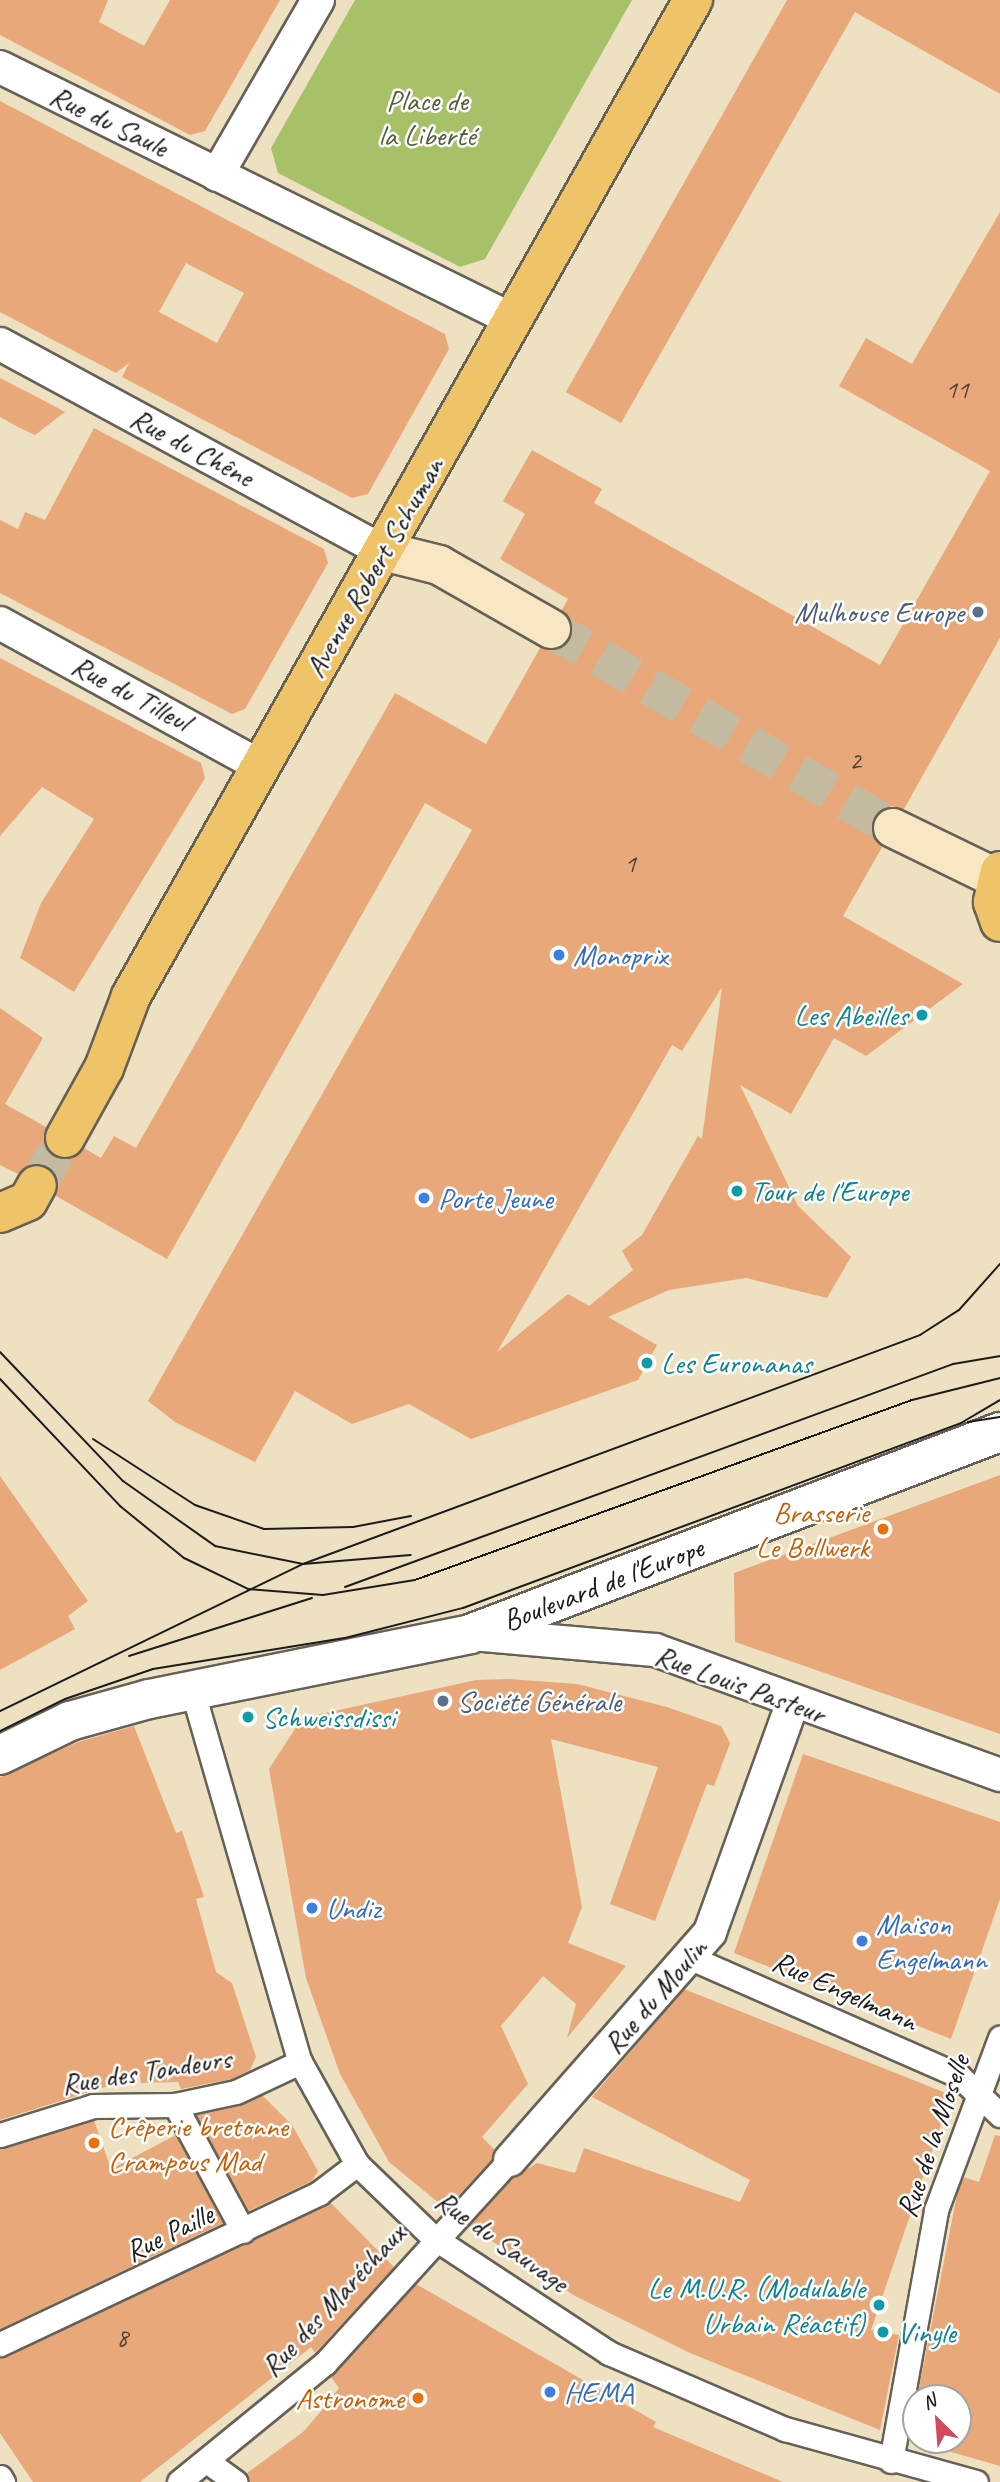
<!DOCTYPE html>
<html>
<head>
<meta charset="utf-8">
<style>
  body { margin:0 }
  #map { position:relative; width:1000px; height:2482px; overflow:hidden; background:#eee1c1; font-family:Caveat,sans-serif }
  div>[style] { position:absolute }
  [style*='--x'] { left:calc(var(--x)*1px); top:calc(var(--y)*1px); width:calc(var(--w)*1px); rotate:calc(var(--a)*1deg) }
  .green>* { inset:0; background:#a7c168 }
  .building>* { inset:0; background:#e8a879 }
  .secondary-tunnel>* { height:38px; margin-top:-19px; transform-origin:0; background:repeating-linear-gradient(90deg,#c4baa0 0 38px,transparent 0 57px) }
  .primary-tunnel>* { height:38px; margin-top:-19px; transform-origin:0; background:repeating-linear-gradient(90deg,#c4baa0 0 38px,transparent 0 57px) }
  .roads { filter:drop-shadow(2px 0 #666156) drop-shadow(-2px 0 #666156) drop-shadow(0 2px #666156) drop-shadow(0 -2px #666156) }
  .pedestrian>* { height:23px; margin:-11.5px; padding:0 11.5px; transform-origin:11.5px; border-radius:11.5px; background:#fff }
  .minor>* { height:32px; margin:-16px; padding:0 16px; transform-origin:16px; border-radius:16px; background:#fff }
  .tertiary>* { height:38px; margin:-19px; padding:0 19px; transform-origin:19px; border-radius:19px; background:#fff }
  .secondary>* { height:38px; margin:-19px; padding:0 19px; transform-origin:19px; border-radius:19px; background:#f9e7c3 }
  .primary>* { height:38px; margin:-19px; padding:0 19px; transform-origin:19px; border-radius:19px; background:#efc469 }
  .tram>* { height:2px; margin:-1px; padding:0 1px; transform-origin:1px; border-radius:1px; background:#1c1c1c }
  .dots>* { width:19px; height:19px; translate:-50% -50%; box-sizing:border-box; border:4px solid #fff; border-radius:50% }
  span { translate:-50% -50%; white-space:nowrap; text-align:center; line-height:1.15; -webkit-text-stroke:5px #fff; paint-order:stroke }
  .number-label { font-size:26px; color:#4f3f33 }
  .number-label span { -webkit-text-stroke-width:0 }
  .park-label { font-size:30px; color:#545e3a }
  .street-label { font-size:30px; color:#1c1c1c }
  .service-label { font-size:30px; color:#4e5e75 }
  .right { translate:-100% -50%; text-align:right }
  .left { translate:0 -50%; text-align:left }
  .shop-label { font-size:30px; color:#366cbe }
  .culture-label { font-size:30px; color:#0d838f }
  .food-label { font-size:30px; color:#c56008 }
  .north { position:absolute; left:902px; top:2384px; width:70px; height:70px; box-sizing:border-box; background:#fff; border:2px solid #a4a4a4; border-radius:50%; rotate:335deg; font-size:19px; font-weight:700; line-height:28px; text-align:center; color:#1c1c1c }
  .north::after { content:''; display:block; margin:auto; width:24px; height:32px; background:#d1495b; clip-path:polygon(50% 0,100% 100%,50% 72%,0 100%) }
</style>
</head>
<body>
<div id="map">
  <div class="green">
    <i style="clip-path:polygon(355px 0,632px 0,485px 259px,460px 267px,278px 173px,271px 148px)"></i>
  </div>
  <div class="building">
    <i style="clip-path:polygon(0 0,108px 0,99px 22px,144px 46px,170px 0,280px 0,205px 131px,190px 135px,0 35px)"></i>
    <i style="clip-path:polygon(787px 0,1000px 0,1000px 94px,855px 12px,621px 423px,566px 392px)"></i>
    <i style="clip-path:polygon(evenodd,0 101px,445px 334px,449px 349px,368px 494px,352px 498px,122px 377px,129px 363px,116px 373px,0 312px,0 101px,186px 263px,244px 293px,217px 343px,159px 312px,186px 263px)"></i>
    <i style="clip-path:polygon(evenodd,1000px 212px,1000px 638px,904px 809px,891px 806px,874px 818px,871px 830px,882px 847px,843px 916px,963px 984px,866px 1056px,834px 1038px,791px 1114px,740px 1085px,798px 1206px,851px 1257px,827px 1298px,746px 1278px,669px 1290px,608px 1317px,657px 1345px,638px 1380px,471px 1439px,409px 1404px,352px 1424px,295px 1391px,255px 1462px,175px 1422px,148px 1401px,472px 830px,425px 803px,167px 1259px,56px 1196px,56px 1174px,47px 1166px,26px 1166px,18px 1174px,0 1165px,0 1008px,43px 1038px,5px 1104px,46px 1127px,47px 1150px,65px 1160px,84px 1148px,101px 1158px,114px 1136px,136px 1148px,395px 693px,486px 744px,540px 648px,561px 648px,570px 639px,570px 619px,562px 610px,568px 599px,500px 559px,525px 514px,503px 501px,532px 450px,602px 489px,594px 503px,880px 665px,990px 471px,839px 386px,866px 338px,912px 364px,1000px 212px,722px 987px,702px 1139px,698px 1136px,642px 1235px,622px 1251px,633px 1270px,589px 1306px,568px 1294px,497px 1352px,672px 1045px,682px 1051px,722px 987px)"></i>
    <i style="clip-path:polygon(0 378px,39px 398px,65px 412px,35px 435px,18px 427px,0 417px)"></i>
    <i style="clip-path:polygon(94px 428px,324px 549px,328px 563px,245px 709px,232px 714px,0 593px,0 520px,18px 529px,25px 512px,45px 520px)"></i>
    <i style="clip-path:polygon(0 658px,201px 763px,205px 778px,74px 992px,20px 958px,41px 903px,94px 819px,42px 787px,0 836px)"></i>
    <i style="clip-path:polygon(1000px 1475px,1000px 1734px,735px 1642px,734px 1573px)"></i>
    <i style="clip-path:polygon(0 1476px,88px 1601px,68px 1616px,75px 1629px,0 1670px)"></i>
    <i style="clip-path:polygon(509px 1679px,577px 1684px,667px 1707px,721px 1726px,730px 1743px,714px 1786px,707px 1784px,655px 1921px,610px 1904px,658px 1767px,551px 1739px,582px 1907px,568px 1943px,626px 1966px,567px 2038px,576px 2004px,543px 1976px,501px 2026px,528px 2084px,482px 2137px,495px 2150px,492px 2159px,446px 2209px,389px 2162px,340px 2074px,306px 1978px,269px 1769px,302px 1718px,476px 1680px)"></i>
    <i style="clip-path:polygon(134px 1726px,176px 1833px,182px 1831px,204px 1897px,196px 1899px,216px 1972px,232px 1983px,256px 2057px,250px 2070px,232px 2079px,181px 2089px,178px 2082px,141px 2083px,140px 2076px,0 2120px,0 1777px,78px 1742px)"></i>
    <i style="clip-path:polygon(803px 1754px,1000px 1822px,1000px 1899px,951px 2039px,734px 1953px)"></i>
    <i style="clip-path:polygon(684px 1989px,951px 2095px,871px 2330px,899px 2335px,880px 2430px,690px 2353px,575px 2296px,469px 2226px,513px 2178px,537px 2163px,575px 2173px,584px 2148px,740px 2202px,750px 2180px,592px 2097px)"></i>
    <i style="clip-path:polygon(262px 2095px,292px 2125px,318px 2171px,312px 2181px,248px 2211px,196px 2115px)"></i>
    <i style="clip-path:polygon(94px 2120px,111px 2169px,176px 2135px,223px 2223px,0 2329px,0 2149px)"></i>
    <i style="clip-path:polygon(995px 2135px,1000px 2136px,1000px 2466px,920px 2443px,958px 2440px,958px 2398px,917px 2398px,958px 2190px,963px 2177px,979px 2182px)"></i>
    <i style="clip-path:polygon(330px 2202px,394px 2267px,315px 2353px,311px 2347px,140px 2482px,33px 2482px,0 2433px,0 2358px)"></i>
    <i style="clip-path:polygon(416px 2284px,656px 2422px,653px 2427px,783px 2482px,250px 2482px,247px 2473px,303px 2432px,322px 2410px,339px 2388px,331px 2377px)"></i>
  </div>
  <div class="secondary-tunnel">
    <i style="--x:551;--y:629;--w:396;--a:30.2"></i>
  </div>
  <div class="primary-tunnel">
    <i style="--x:37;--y:1185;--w:55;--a:-59.2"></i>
  </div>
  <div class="roads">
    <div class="pedestrian">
      <i style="--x:192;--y:1689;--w:388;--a:73.9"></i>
      <i style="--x:300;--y:2062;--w:117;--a:60.8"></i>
      <i style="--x:357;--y:2164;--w:107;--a:43.9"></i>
      <i style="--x:434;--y:2238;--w:209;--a:33.3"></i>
      <i style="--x:609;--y:2353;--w:192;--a:23.4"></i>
      <i style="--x:785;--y:2429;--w:198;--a:15.5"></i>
      <i style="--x:691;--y:1958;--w:292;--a:23.7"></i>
      <i style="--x:958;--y:2075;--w:58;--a:43.6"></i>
      <i style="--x:175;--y:2105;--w:143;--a:61.6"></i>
      <i style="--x:0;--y:2135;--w:97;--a:-17.3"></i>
      <i style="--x:93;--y:2106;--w:82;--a:-0.7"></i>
      <i style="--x:175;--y:2105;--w:62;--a:-12"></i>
      <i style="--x:236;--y:2092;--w:71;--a:-25.1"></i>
      <i style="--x:0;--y:2344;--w:353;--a:-25.3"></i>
      <i style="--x:319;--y:2193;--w:48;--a:-37.3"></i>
      <i style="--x:891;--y:2461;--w:255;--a:-79.8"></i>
      <i style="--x:936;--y:2210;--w:184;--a:-69.6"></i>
      <i style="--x:208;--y:2462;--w:34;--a:36"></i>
      <i style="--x:0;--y:2477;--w:6;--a:59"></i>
      <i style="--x:179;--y:2482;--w:188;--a:-39.2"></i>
      <i style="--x:325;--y:2363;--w:275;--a:-47.7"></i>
    </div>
    <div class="minor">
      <i style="--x:0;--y:67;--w:572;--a:26.25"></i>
      <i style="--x:217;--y:175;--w:202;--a:-60"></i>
      <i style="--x:0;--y:344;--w:435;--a:28.4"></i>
      <i style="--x:0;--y:623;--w:297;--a:28.8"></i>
      <i style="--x:471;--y:1634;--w:185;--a:5"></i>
      <i style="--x:655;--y:1650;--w:367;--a:19.9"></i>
      <i style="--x:510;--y:2160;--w:303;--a:-48.7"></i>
      <i style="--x:710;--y:1932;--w:242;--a:-70.2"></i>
    </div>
    <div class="tertiary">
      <i style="--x:0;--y:1755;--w:78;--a:-25.9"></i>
      <i style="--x:70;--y:1721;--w:82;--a:-15.6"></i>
      <i style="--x:149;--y:1699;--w:328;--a:-11.4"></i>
      <i style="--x:470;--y:1634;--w:567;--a:-20.86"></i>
    </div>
    <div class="secondary">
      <i style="--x:383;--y:551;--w:58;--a:14"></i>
      <i style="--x:439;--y:565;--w:129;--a:29.7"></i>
      <i style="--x:893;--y:828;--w:117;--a:25.9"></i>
    </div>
    <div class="primary">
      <i style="--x:1000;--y:871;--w:32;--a:103"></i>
      <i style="--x:993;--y:902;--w:21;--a:71"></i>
      <i style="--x:65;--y:1138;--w:80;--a:-60.9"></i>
      <i style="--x:104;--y:1068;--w:77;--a:-69.4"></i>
      <i style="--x:131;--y:996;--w:1144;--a:-60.57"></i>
      <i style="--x:0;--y:1213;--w:30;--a:-23"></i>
      <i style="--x:28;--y:1201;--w:18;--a:-61"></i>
    </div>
  </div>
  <div class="tram">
    <i style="--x:0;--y:1352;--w:178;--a:46.4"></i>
    <i style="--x:123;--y:1481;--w:113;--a:35.2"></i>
    <i style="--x:215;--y:1546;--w:90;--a:11.6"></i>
    <i style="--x:303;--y:1564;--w:108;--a:-4.8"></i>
    <i style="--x:0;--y:1379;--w:175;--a:46.6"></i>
    <i style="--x:120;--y:1506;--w:82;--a:39.1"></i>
    <i style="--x:184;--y:1558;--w:71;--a:25.8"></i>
    <i style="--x:248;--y:1589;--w:75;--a:4.6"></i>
    <i style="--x:323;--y:1595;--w:93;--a:-9.3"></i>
    <i style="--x:415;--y:1580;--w:529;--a:-19.91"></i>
    <i style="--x:912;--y:1400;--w:91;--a:-14"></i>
    <i style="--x:968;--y:1422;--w:32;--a:-9"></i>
    <i style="--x:93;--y:1439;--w:121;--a:32.9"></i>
    <i style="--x:195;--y:1505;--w:73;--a:19.2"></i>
    <i style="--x:264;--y:1529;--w:89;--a:-1.3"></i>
    <i style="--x:353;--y:1527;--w:59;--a:-10.7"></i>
    <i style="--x:345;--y:1587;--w:648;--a:-20.14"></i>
    <i style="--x:953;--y:1364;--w:48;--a:-9.7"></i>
    <i style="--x:129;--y:1656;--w:192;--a:-17.6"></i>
    <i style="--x:0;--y:1711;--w:337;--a:-25.9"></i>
    <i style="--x:303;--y:1564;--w:658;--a:-20.36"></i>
    <i style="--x:920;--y:1335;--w:46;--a:-32.7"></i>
    <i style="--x:959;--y:1310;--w:62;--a:-48.3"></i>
    <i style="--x:0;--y:1731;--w:72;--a:-26.2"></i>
    <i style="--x:65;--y:1699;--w:93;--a:-18.8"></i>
    <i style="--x:153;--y:1669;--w:194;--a:-9.2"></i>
    <i style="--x:345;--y:1638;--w:122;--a:-14.3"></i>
    <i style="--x:463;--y:1608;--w:531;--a:-20.38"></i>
    <i style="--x:961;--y:1423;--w:45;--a:-30.5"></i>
  </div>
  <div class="dots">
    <i style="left:978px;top:612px;background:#5c6f8a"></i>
    <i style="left:559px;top:955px;background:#3f7fe0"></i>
    <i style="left:922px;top:1015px;background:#0f9aa8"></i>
    <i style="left:737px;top:1191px;background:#0f9aa8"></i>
    <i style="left:424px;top:1198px;background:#3f7fe0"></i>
    <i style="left:647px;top:1363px;background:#0f9aa8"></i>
    <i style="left:883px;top:1529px;background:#e8710a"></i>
    <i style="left:443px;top:1701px;background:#5c6f8a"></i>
    <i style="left:248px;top:1717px;background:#0f9aa8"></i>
    <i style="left:312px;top:1908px;background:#3f7fe0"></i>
    <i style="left:862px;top:1941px;background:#3f7fe0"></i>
    <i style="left:94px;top:2143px;background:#e8710a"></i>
    <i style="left:879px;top:2305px;background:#0f9aa8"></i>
    <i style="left:883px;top:2332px;background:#0f9aa8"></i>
    <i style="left:550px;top:2392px;background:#3f7fe0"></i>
    <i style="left:418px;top:2398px;background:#e8710a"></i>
  </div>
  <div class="number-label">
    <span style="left:957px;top:390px">11</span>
    <span style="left:855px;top:761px">2</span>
    <span style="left:630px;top:864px">1</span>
    <span style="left:122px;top:2338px">8</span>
  </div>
  <div class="park-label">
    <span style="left:427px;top:117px">Place de<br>la Liberté</span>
  </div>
  <div class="street-label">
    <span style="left:109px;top:121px;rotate:26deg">Rue du Saule</span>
    <span style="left:192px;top:447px;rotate:28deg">Rue du Chêne</span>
    <span style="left:374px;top:567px;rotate:-60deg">Avenue Robert Schuman</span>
    <span style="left:131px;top:693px;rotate:28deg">Rue du Tilleul</span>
    <span style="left:603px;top:1584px;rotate:-21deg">Boulevard de l'Europe</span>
    <span style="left:740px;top:1684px;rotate:20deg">Rue Louis Pasteur</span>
    <span style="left:845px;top:1991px;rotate:24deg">Rue Engelmann</span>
    <span style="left:655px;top:1996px;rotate:-49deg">Rue du Moulin</span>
    <span style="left:146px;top:2071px;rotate:-9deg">Rue des Tondeurs</span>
    <span style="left:933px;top:2136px;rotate:-71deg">Rue de la Moselle</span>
    <span style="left:169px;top:2233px;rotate:-26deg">Rue Paille</span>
    <span style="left:502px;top:2241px;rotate:35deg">Rue du Sauvage</span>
    <span style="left:333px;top:2300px;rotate:-47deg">Rue des Maréchaux</span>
  </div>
  <div class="service-label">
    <span class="right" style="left:964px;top:612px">Mulhouse Europe</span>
    <span class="left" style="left:457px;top:1701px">Société Générale</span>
  </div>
  <div class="shop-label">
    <span class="left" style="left:573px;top:955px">Monoprix</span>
    <span class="left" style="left:438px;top:1198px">Porte Jeune</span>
    <span class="left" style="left:326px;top:1908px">Undiz</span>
    <span class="left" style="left:876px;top:1941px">Maison<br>Engelmann</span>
    <span class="left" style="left:564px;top:2392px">HEMA</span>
  </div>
  <div class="culture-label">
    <span class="right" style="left:908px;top:1015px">Les Abeilles</span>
    <span class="left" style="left:751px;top:1191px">Tour de l'Europe</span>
    <span class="left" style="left:661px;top:1363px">Les Euronanas</span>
    <span class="left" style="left:262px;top:1717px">Schweissdissi</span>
    <span class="right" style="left:865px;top:2305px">Le M.U.R. (Modulable<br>Urbain Réactif)</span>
    <span class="left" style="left:897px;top:2332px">Vinyle</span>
  </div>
  <div class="food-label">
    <span class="right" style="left:869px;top:1529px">Brasserie<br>Le Bollwerk</span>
    <span class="left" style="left:108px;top:2143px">Crêperie bretonne<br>Crampous Mad</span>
    <span class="right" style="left:404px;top:2398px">Astronome</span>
  </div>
  <div class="north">N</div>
</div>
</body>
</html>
